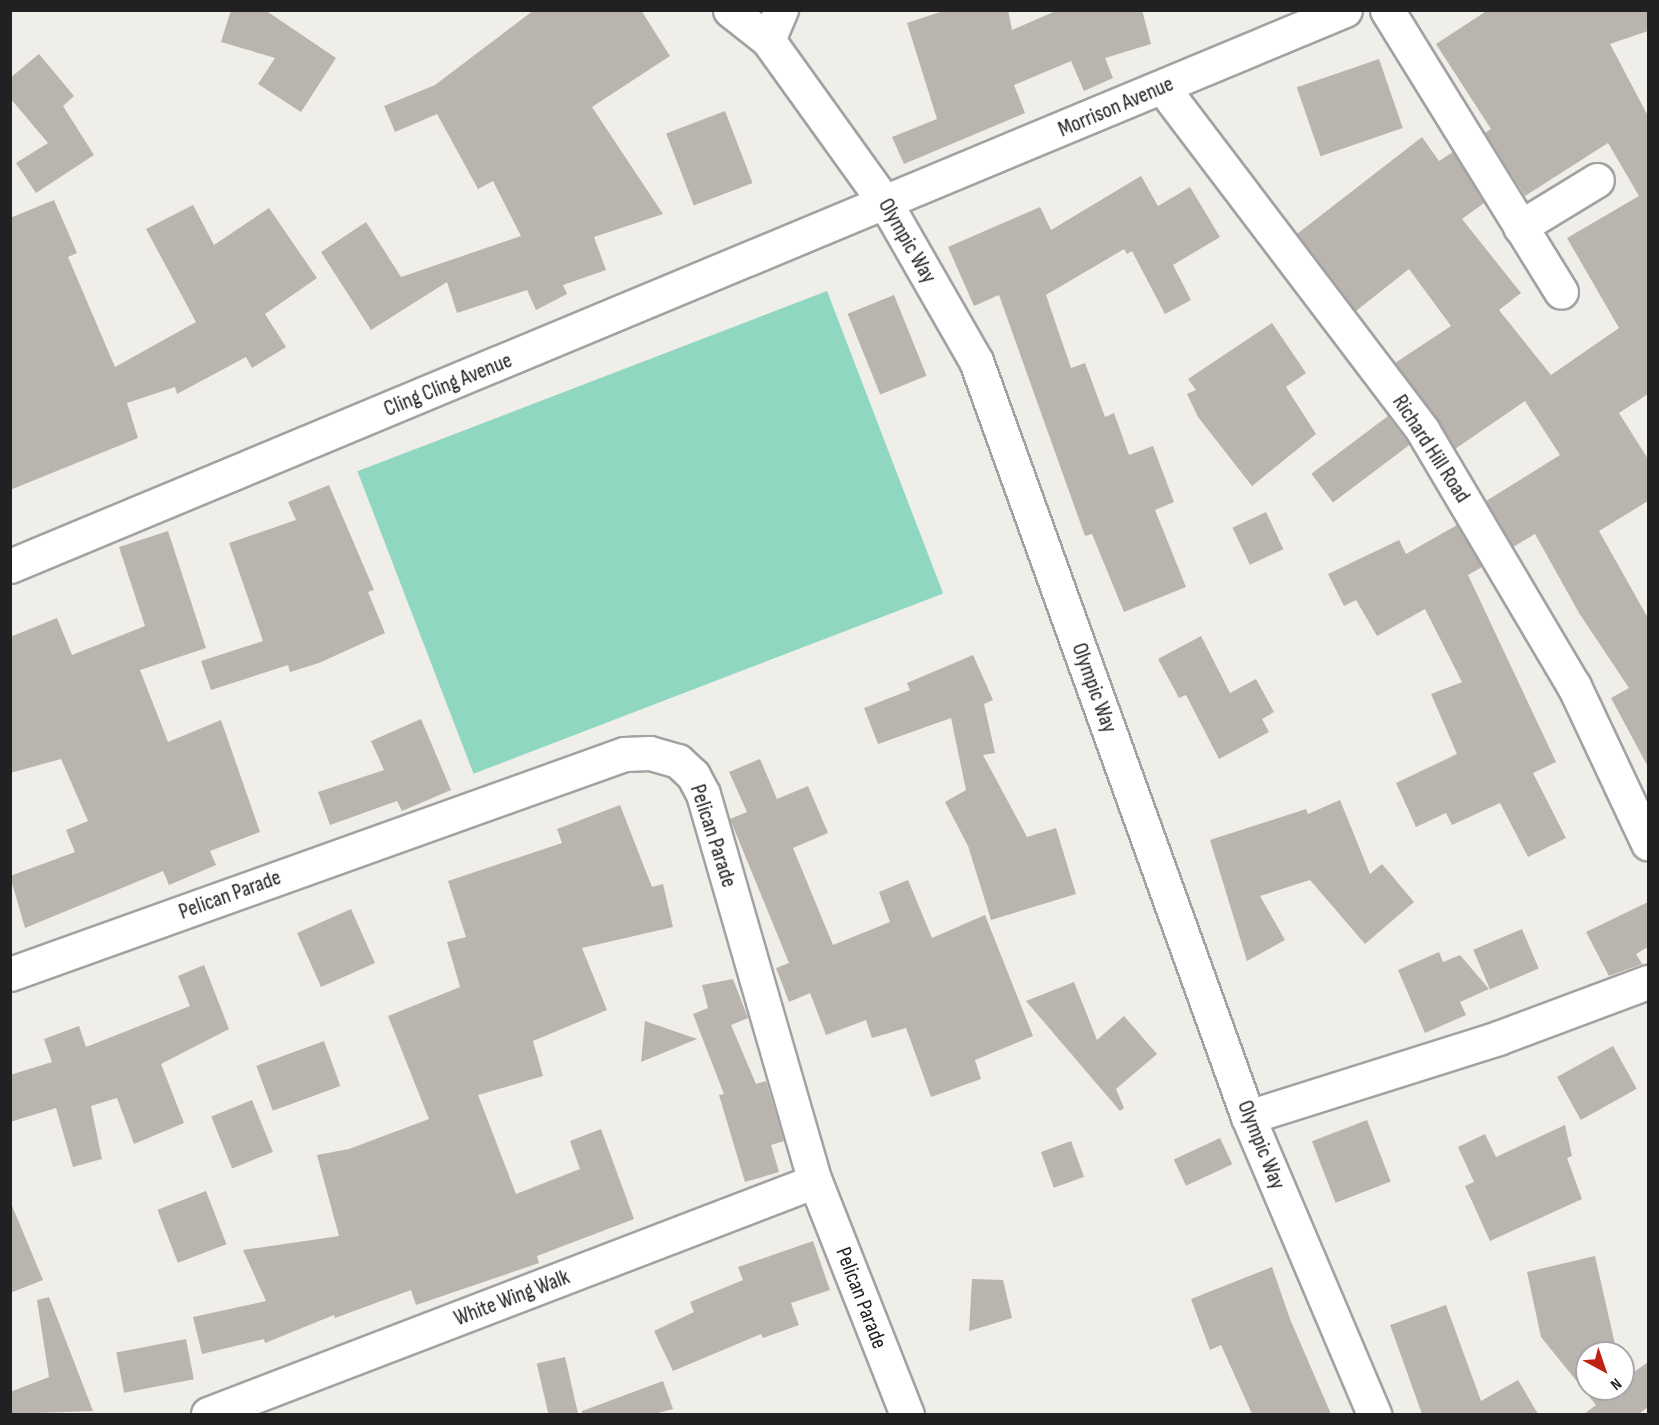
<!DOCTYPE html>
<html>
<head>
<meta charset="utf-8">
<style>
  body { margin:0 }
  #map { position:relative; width:1659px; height:1425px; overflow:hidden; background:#f0eee9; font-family:"Sofia Sans Condensed",sans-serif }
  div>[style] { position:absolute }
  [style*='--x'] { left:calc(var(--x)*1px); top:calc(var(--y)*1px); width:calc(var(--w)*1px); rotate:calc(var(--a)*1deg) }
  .pitch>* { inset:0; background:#8fd7c1; transform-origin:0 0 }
  .building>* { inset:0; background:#bab4ae; transform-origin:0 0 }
  .roads { filter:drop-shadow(2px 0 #a2a2a2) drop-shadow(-2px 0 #a2a2a2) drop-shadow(0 2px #a2a2a2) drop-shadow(0 -2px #a2a2a2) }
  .minor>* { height:33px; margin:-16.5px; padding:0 16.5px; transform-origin:16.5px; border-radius:16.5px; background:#fff }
  .tertiary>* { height:33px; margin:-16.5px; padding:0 16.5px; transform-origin:16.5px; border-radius:16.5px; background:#fff }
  span { translate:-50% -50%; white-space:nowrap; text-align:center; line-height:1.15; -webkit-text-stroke:5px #fff; paint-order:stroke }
  .street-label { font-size:22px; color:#212121 }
  .frame { position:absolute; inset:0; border:12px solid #212121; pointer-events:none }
  .north { position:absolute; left:1575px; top:1341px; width:60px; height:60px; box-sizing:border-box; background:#fff; border:2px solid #a6a6a6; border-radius:50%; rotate:140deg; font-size:16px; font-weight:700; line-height:24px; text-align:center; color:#212121 }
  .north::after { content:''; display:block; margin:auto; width:21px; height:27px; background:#be2213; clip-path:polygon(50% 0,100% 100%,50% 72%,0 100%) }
</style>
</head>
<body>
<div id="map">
  <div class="pitch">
    <i style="left:827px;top:291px;width:324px;height:503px;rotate:69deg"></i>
  </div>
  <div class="building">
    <i style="clip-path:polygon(231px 10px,265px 10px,336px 58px,301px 112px,258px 84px,275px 58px,221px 42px)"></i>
    <i style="clip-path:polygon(534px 10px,641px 10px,670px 56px,592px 107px,663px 214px,594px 237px,606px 270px,563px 285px,567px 294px,536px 310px,527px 290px,457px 313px,447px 282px,371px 330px,321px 252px,366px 222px,401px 277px,521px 236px,493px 181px,478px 189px,437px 114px,395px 132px,384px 106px,435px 85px)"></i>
    <i style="clip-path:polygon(946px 10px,1008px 10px,1012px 30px,1058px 10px,1142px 10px,1151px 44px,1105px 58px,1113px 78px,1084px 91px,1071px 61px,1014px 85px,1025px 113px,904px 164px,892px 137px,937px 119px,907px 23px)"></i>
    <i style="clip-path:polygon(1488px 10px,1648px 10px,1648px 31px,1610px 44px,1648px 116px,1648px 394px,1619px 413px,1648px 459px,1648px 501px,1599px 531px,1648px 618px,1648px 767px,1611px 698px,1629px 688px,1579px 613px,1535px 534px,1513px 547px,1486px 501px,1560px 455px,1525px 401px,1455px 449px,1395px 363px,1451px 326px,1409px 269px,1356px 311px,1297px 234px,1422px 137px,1439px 161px,1453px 152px,1484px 203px,1462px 219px,1521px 293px,1499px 310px,1551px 375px,1619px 328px,1567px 238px,1639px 196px,1608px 143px,1525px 196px,1485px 133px,1491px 129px,1436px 44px)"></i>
    <i style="clip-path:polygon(39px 54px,74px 96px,63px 106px,94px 155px,36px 193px,16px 163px,48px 143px,10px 98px,10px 78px)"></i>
    <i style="left:1379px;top:59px;width:73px;height:87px;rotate:71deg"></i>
    <i style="left:725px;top:111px;width:77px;height:63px;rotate:69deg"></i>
    <i style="clip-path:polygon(1141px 176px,1158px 206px,1190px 187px,1220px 237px,1173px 265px,1191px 300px,1165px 314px,1132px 251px,1127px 254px,1124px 249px,1046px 295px,1071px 368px,1085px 363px,1105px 417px,1114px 413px,1129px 455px,1153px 446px,1174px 502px,1155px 510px,1186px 587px,1124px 612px,1092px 534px,1085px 536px,999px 295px,974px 306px,948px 247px,1040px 207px,1051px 230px)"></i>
    <i style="clip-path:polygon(54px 200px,77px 253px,68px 257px,115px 367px,196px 322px,146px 229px,193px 205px,214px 245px,269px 208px,317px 278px,265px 314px,286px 347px,252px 368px,246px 357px,177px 394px,175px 387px,127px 403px,138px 438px,10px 490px,10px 218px)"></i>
    <i style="left:894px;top:295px;width:87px;height:50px;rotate:68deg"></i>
    <i style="clip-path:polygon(1272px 323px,1306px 373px,1286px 387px,1316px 434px,1252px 486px,1198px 417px,1187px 394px,1196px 390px,1188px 379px)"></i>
    <i style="left:1388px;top:416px;width:36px;height:96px;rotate:53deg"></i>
    <i style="clip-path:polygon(329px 485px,374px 590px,368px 592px,385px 633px,319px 663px,290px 672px,288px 665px,211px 690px,201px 661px,263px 641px,229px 543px,296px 520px,288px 502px)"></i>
    <i style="left:1266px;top:512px;width:41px;height:37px;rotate:65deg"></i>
    <i style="clip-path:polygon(1457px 525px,1482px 567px,1468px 575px,1556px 762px,1533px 773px,1566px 838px,1528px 857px,1500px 803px,1452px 825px,1446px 813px,1416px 827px,1396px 783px,1457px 754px,1431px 694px,1462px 682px,1425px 609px,1377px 636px,1356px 600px,1344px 606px,1328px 574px,1399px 540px,1406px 554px)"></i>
    <i style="clip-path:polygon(168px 531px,206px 648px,140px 670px,168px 742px,221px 720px,260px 832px,210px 851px,216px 865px,169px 885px,163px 871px,25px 928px,10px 876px,75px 852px,66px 830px,88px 821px,61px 759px,10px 773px,10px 637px,57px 618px,72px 655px,145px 626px,119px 547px)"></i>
    <i style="clip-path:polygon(1201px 636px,1230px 693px,1256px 679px,1274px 712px,1262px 719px,1269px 732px,1219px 759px,1186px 695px,1179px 698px,1158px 659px)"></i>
    <i style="clip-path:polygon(973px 655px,993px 700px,984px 704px,995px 753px,983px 755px,1027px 837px,1056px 828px,1076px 894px,991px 920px,968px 846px,945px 802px,966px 790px,951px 718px,878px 744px,864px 708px,910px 690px,907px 683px)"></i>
    <i style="clip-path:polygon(421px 719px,451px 790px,402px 811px,397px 801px,330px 825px,318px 792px,384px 770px,371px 741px)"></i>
    <i style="clip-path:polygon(760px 759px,777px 799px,808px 786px,828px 833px,793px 848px,833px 945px,890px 922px,879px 892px,908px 880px,932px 938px,985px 915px,1033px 1036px,975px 1060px,981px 1079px,931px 1097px,906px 1028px,872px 1038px,866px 1020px,826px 1035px,810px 993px,789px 1002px,776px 968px,789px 963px,730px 819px,747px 812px,729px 772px)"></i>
    <i style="clip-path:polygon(1340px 800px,1370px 874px,1382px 864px,1414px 902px,1365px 944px,1310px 880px,1260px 896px,1285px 940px,1247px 961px,1210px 840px,1306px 809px,1308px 814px)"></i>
    <i style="clip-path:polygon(620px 805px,652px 887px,663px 884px,673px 927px,582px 948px,607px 1010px,533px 1041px,543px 1076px,478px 1095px,516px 1194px,580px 1169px,570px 1141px,601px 1129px,634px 1219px,537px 1256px,539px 1263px,416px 1305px,411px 1290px,335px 1318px,334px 1315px,265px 1343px,264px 1339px,202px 1354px,193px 1317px,266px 1301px,243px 1250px,339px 1236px,317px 1155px,349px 1149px,429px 1119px,388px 1016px,460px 987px,447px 942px,466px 937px,448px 881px,562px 843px,557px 829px)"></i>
    <i style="clip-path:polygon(1648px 902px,1648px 947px,1636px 954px,1642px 964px,1609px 976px,1586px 932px)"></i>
    <i style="left:351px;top:909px;width:59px;height:59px;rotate:66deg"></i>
    <i style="left:1522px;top:929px;width:43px;height:53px;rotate:67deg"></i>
    <i style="clip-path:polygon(1439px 952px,1443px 962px,1460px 955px,1489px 989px,1460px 1002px,1466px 1015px,1425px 1033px,1398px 970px)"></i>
    <i style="clip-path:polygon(204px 965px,229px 1029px,161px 1064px,184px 1123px,134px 1144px,117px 1098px,91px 1106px,102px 1159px,73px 1167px,56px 1108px,10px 1122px,10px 1075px,52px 1062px,44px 1039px,79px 1026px,86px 1047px,190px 1006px,178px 976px)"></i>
    <i style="clip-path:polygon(733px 979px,748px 1018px,731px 1025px,756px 1084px,766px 1081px,784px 1141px,771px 1145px,779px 1172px,745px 1182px,719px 1095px,724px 1094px,693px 1014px,708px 1008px,702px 985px)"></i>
    <i style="clip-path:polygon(1074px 982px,1097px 1040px,1124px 1016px,1157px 1054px,1116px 1089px,1124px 1108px,1120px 1111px,1026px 1001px)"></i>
    <i style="clip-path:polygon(645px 1021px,697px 1039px,641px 1062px)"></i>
    <i style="left:324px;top:1041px;width:48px;height:72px;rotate:70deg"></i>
    <i style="left:1613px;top:1046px;width:49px;height:64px;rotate:61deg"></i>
    <i style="left:252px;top:1100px;width:56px;height:44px;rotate:68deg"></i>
    <i style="left:1367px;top:1120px;width:66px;height:59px;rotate:69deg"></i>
    <i style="clip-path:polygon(1565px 1125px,1572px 1156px,1567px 1158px,1582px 1199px,1490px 1241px,1465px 1186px,1474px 1182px,1458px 1147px,1485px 1134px,1496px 1157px)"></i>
    <i style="left:1220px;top:1138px;width:29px;height:51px;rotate:65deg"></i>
    <i style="left:1071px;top:1141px;width:38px;height:32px;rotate:70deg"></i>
    <i style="left:206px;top:1191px;width:57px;height:52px;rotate:69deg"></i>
    <i style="clip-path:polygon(10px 1201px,43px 1280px,10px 1293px)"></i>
    <i style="clip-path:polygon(813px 1241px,830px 1290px,791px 1303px,799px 1325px,763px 1338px,761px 1334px,673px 1371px,654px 1331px,694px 1312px,690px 1302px,743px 1280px,738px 1267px)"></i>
    <i style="clip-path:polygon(1595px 1256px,1617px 1353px,1587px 1353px,1587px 1389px,1623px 1389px,1623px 1380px,1648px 1362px,1648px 1407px,1639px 1414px,1584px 1414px,1596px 1405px,1541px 1337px,1527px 1272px)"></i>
    <i style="clip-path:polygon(1272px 1267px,1290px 1319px,1331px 1414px,1252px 1414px,1221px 1345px,1210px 1350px,1191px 1299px)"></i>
    <i style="clip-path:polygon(972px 1279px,1003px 1280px,1012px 1318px,969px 1331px)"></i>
    <i style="clip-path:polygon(49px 1297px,93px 1411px,10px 1414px,10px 1392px,49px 1377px,37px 1300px)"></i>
    <i style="clip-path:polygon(1446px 1305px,1481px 1401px,1518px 1380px,1538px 1414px,1422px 1414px,1390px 1325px)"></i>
    <i style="left:186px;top:1339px;width:41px;height:71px;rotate:79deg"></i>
    <i style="left:565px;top:1357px;width:58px;height:29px;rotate:77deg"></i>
    <i style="clip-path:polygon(663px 1381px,673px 1409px,654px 1414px,582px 1414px,582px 1411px)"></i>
  </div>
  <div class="roads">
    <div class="minor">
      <i style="--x:1387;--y:10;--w:331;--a:58.3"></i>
      <i style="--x:768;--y:40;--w:33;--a:-67"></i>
      <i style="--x:1163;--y:88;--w:430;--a:52.8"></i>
      <i style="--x:1423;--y:431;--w:296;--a:59.4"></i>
      <i style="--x:1574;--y:686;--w:174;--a:64.8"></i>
      <i style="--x:1520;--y:227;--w:90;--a:-31.4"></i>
      <i style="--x:10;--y:566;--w:1446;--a:-22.61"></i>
      <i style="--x:10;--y:974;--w:652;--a:-19.71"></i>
      <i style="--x:624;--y:754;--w:26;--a:-2"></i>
      <i style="--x:650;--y:753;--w:29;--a:16"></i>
      <i style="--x:678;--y:761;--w:21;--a:43"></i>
      <i style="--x:693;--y:775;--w:21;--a:62"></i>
      <i style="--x:703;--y:794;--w:403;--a:73.9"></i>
      <i style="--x:815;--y:1181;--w:251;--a:68.5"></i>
      <i style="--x:1248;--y:1117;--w:262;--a:-17.5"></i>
      <i style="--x:1498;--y:1038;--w:160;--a:-20.5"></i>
      <i style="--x:208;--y:1414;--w:650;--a:-21"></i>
    </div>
    <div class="tertiary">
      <i style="--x:730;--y:10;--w:48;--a:38.3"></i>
      <i style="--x:768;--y:40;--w:202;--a:54.3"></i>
      <i style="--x:886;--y:204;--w:181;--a:60.2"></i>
      <i style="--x:976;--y:361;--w:803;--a:70.21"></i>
      <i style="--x:1248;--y:1117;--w:323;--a:67"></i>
    </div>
  </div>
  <div class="street-label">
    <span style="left:1116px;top:107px;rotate:-23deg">Morrison Avenue</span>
    <span style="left:907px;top:241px;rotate:60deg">Olympic Way</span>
    <span style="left:448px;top:385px;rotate:-22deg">Cling Cling Avenue</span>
    <span style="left:1431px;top:449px;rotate:57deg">Richard Hill Road</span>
    <span style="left:1094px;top:688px;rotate:70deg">Olympic Way</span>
    <span style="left:713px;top:836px;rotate:72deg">Pelican Parade</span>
    <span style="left:230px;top:895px;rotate:-20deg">Pelican Parade</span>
    <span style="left:1261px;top:1145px;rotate:68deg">Olympic Way</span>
    <span style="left:512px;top:1298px;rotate:-21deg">White Wing Walk</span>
    <span style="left:861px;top:1298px;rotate:69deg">Pelican Parade</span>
  </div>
  <div class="frame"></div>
  <div class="north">N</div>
</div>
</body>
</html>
